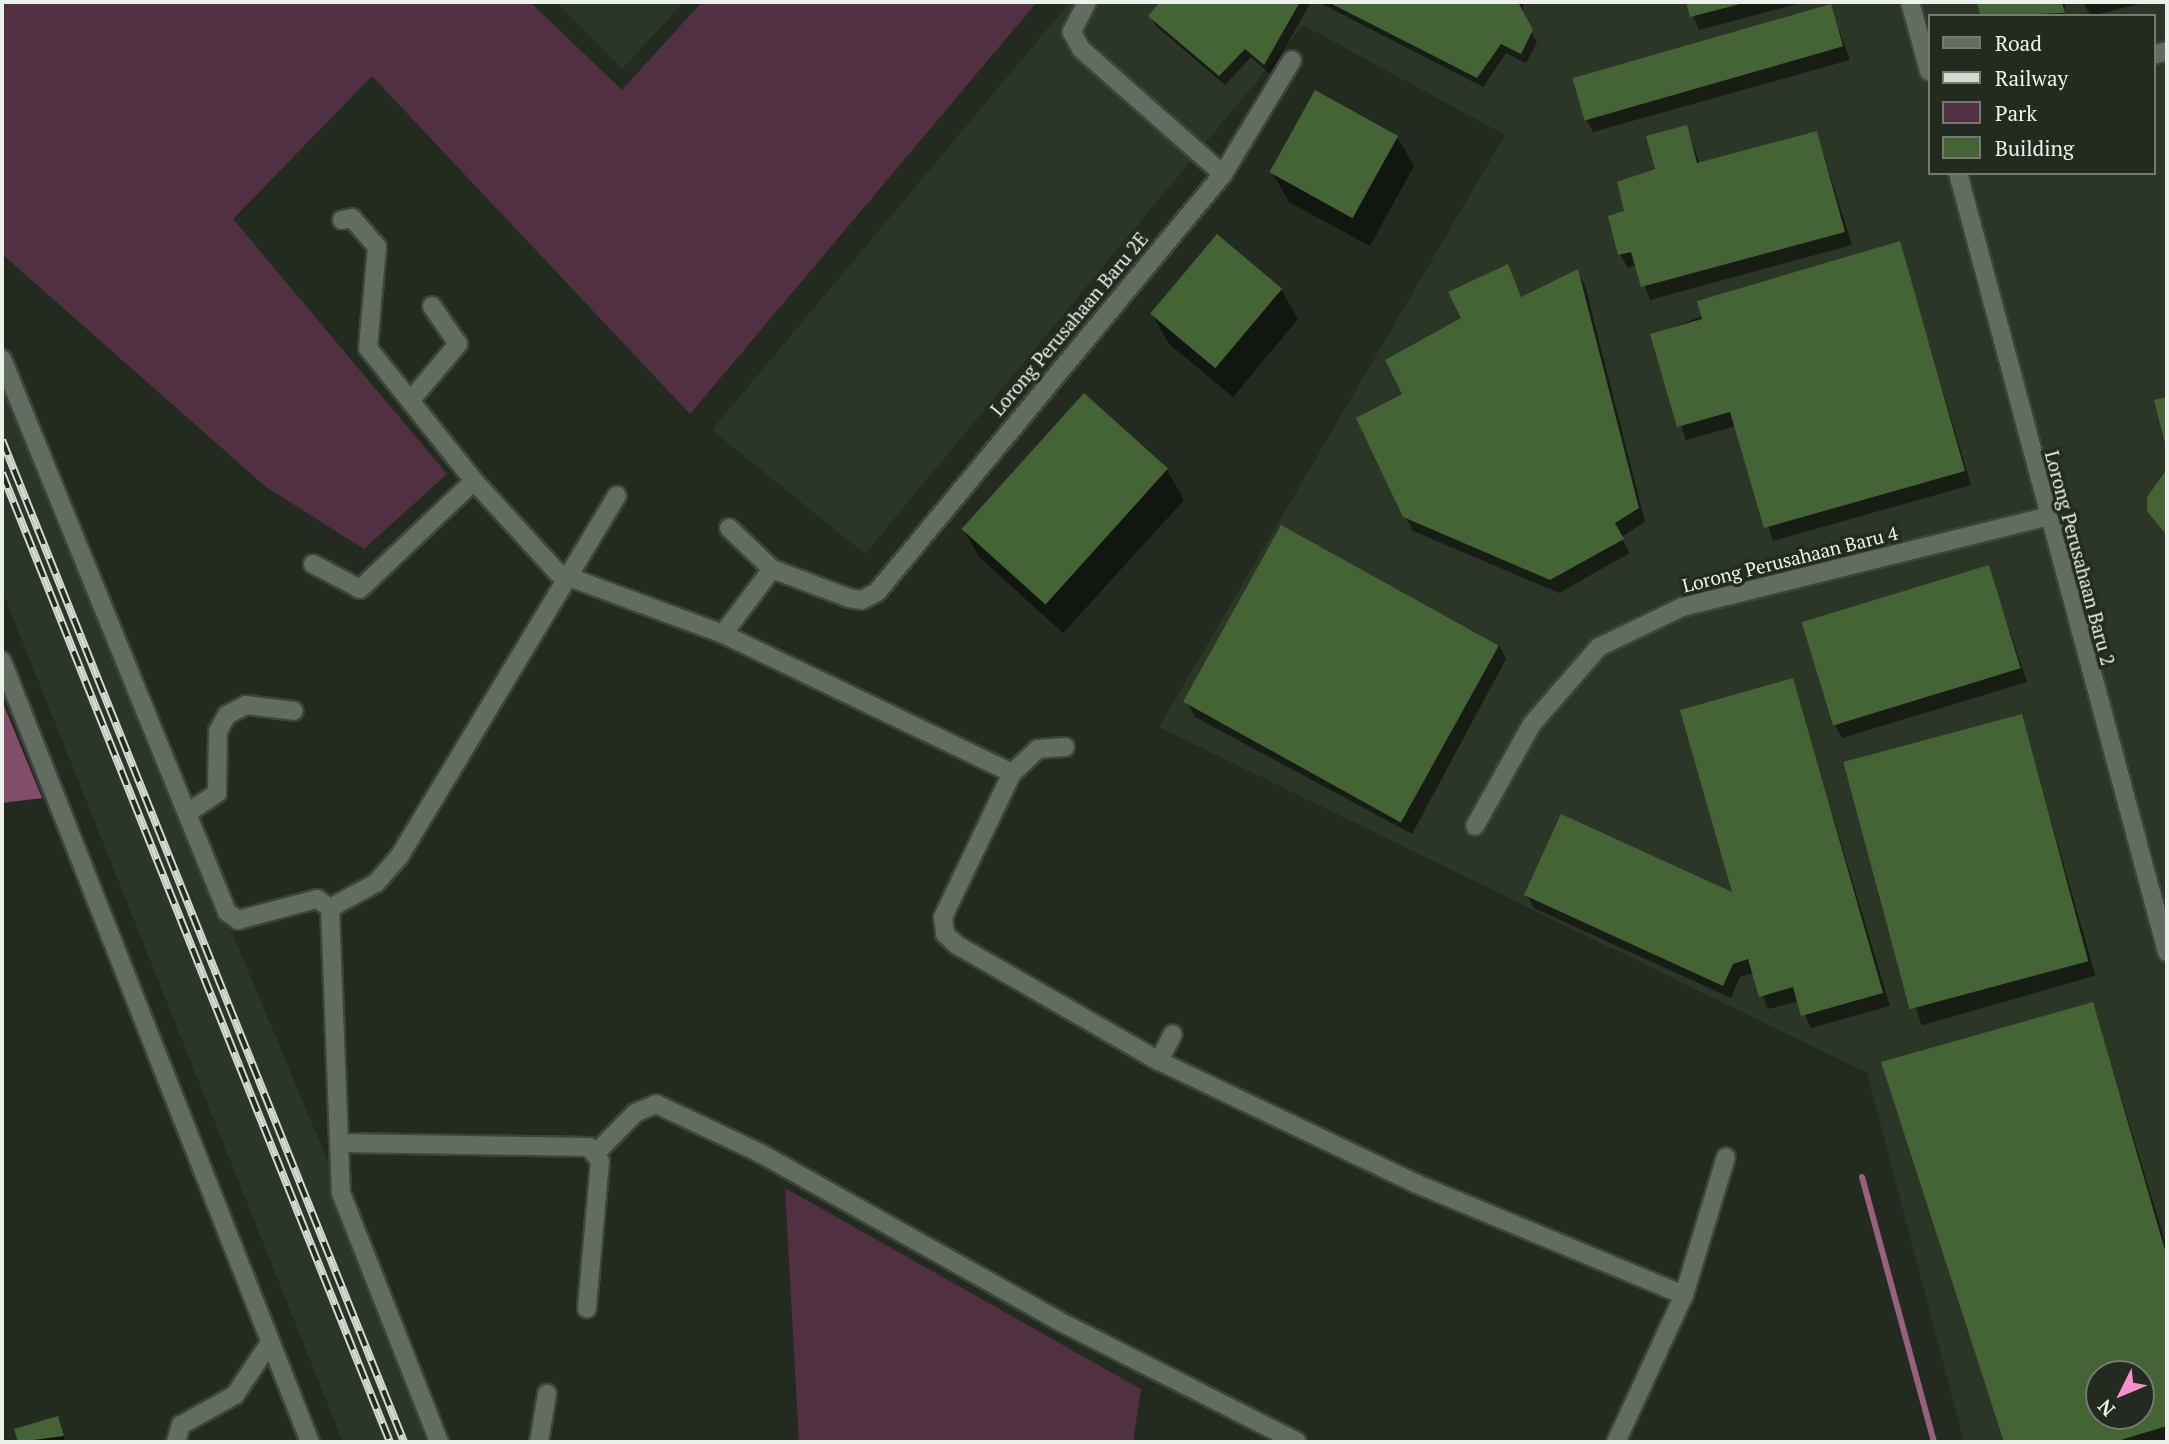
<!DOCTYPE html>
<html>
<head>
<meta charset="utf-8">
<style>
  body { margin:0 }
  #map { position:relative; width:2169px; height:1444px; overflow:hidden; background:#232a20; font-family:"PT Serif",serif }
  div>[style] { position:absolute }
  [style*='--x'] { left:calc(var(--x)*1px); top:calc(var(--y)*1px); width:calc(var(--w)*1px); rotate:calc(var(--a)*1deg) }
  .built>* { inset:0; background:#2b3627 }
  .green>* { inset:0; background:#513042 }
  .forest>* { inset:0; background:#814d6a }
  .shadow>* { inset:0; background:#0007; transform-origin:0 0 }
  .stream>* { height:6px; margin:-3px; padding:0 3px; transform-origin:3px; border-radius:3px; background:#98627f }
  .building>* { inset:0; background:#446435; transform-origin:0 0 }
  .roads { filter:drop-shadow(2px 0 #3e443b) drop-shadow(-2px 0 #3e443b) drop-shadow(0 2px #3e443b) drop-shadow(0 -2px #3e443b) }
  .street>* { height:18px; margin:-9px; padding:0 9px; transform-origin:9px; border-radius:9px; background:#636c60 }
  .rail>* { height:8px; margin-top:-4px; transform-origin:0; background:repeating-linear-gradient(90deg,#232a20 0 16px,#d3d8d1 0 32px); box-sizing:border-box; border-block:2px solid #d3d8d1 }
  span { translate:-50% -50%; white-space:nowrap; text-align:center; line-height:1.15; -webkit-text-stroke:7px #232a20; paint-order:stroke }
  .street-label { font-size:19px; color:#edf1eb }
  .frame { position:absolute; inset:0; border:4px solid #edf1eb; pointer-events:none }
  .legend { position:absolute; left:1928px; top:14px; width:228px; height:161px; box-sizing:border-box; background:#232a20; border:2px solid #747a71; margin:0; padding:9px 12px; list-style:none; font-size:21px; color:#edf1eb }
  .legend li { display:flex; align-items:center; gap:14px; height:35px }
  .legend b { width:35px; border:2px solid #747a71 }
  .north { position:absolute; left:2085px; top:1360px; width:70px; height:70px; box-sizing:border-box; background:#232a20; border:2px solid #747a71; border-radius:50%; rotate:227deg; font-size:19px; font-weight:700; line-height:28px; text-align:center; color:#edf1eb }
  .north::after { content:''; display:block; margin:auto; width:24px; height:32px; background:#f890cb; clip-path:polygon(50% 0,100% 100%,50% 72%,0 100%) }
</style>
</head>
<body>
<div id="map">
  <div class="built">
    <i style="clip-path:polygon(556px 2px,684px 2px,622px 69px)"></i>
    <i style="clip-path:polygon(evenodd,1070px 2px,2167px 2px,2167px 1442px,1964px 1442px,1867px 1073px,1159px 727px,1505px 135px,1303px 25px,865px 554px,712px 430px,1070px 2px,1929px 16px,2153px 16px,2153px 173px,1929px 173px,1929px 16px,1070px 2px,2099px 1374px,2141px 1374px,2141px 1416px,2099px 1416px,2099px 1374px)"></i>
    <i style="clip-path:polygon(2px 382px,341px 1193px,433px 1442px,343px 1442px,2px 590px)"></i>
  </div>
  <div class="green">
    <i style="clip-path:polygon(2px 2px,530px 2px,622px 90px,702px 2px,1037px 2px,690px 414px,372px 76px,233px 219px,447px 474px,364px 549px,266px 487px,2px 254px)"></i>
    <i style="clip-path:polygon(785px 1188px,1141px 1389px,1133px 1442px,799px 1442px)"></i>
  </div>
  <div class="forest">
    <i style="clip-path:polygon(2px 701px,42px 798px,2px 803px)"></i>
  </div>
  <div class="shadow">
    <i style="clip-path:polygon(1163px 2px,1311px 2px,1270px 74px,1251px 57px,1225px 85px,1156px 26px,1151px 16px)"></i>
    <i style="clip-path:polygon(1318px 2px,1524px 2px,1522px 15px,1537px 42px,1526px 63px,1506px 53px,1483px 87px)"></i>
    <i style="clip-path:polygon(1688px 2px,1805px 2px,1699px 30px)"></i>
    <i style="left:1979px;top:2px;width:86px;height:14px"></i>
    <i style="clip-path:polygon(2083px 2px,2147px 2px,2091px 16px)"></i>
    <i style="clip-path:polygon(1830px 6px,1850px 60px,1593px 132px,1586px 119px)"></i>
    <i style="clip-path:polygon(1686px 127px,1700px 164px,1817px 133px,1852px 245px,1650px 300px,1637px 265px,1628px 268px,1620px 254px,1626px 213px)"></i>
    <i style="clip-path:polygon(1397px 137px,1414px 166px,1370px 246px,1289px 202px,1272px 172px)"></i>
    <i style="clip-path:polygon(1217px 236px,1281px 289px,1298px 319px,1233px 397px,1169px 344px,1152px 314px)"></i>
    <i style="clip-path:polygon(1899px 243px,1971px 485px,1773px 541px,1736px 426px,1686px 440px,1652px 335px)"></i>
    <i style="clip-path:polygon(1507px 266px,1522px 298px,1577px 271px,1585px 285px,1645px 522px,1621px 537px,1630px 553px,1559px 593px,1413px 531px,1405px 516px,1404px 394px)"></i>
    <i style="clip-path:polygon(1085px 396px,1167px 470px,1184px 500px,1063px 633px,980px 558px,963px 529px)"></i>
    <i style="clip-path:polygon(2167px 472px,2167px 537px,2149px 511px,2149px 497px)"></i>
    <i style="clip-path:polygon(1988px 567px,2027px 682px,1842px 738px,1834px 724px)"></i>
    <i style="clip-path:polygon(1499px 645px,1506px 659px,1412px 834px,1195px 717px,1187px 703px)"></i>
    <i style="clip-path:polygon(1792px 680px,1890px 1006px,1811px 1028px,1799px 1001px,1768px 1009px,1754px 973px,1740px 977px,1731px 998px,1534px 908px,1526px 894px,1735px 895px)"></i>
    <i style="left:2021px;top:716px;width:270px;height:181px;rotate:74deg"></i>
    <i style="clip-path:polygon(evenodd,2093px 1004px,2167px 1248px,2167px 1442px,2006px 1442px,1883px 1063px,2093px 1004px,2099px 1374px,2141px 1374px,2141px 1416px,2099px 1416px,2099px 1374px)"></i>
    <i style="clip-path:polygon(57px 1418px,66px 1442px,20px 1442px,16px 1430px)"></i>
  </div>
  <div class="stream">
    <i style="--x:1862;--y:1177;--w:275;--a:74.8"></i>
  </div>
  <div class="building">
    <i style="clip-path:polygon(1160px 2px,1300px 2px,1264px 65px,1245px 49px,1219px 76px,1148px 16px)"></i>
    <i style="clip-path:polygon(1328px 2px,1518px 2px,1533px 30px,1521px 54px,1501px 44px,1477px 78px)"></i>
    <i style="clip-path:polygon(1686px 2px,1744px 2px,1744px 3px,1690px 17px)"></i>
    <i style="clip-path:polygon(1977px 2px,2062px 2px,2065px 13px,1980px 16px)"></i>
    <i style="left:1831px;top:4px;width:44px;height:269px;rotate:74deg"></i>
    <i style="left:1315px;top:90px;width:95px;height:94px;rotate:29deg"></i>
    <i style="clip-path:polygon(1687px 125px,1697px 163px,1817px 131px,1845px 232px,1641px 287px,1631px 252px,1618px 255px,1608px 216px,1624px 211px,1617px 182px,1655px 169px,1646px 136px)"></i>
    <i style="left:1217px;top:234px;width:85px;height:104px;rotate:40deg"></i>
    <i style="clip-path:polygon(1900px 241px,1965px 471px,1764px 528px,1730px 412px,1677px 427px,1650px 334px,1702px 319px,1697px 301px)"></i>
    <i style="clip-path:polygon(1508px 264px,1521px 297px,1578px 269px,1639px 508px,1615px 523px,1624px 539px,1550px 580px,1403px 517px,1356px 418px,1402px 394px,1385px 360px,1461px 318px,1448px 292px)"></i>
    <i style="left:1084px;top:393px;width:113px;height:183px;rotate:42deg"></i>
    <i style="clip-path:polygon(2167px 397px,2167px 446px,2166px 447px,2154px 400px)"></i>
    <i style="clip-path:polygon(2167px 469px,2167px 536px,2147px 511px,2147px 497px)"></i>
    <i style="left:1281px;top:525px;width:249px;height:202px;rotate:29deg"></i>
    <i style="left:1989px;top:565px;width:108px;height:196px;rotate:73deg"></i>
    <i style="clip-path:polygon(1793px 678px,1883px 993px,1801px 1016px,1793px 987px,1759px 997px,1748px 959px,1733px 964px,1723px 986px,1524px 895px,1561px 814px,1732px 892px,1680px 710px)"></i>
    <i style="left:2022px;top:714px;width:256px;height:185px;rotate:75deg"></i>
    <i style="clip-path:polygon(evenodd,2093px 1002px,2167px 1257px,2167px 1426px,2114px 1442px,2004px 1442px,1881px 1062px,2093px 1002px,2099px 1374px,2141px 1374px,2141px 1416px,2099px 1416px,2099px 1374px)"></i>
    <i style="clip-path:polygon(58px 1416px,64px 1436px,18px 1442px,14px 1429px)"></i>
  </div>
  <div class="roads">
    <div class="street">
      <i style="--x:1087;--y:2;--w:34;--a:117"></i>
      <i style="--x:1072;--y:32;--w:19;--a:62"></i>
      <i style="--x:1081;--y:49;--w:189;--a:41.4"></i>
      <i style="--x:1910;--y:2;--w:72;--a:74.6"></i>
      <i style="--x:2153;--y:55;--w:15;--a:-16"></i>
      <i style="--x:1958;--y:173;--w:807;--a:74.98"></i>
      <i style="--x:342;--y:220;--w:10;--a:-11"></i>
      <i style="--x:352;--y:218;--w:38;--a:49"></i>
      <i style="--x:377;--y:247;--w:101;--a:95.1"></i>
      <i style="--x:368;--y:348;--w:170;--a:51.4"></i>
      <i style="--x:474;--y:481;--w:125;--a:47.6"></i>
      <i style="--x:558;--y:573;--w:176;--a:20.3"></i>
      <i style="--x:723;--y:634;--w:321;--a:25.7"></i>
      <i style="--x:2;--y:359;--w:597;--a:67.86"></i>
      <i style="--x:227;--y:912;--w:14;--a:36"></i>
      <i style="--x:238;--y:920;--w:82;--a:-14.9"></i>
      <i style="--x:317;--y:899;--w:16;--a:35"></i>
      <i style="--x:330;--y:908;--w:285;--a:87.8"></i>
      <i style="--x:341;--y:1193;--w:268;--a:68.5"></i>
      <i style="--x:410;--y:401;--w:75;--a:-49.9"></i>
      <i style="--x:458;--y:344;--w:46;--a:-124.4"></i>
      <i style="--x:729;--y:528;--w:59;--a:43.6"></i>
      <i style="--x:772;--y:569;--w:82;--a:20.6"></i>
      <i style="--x:849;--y:598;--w:13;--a:9"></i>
      <i style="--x:862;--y:600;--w:17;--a:-28"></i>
      <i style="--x:877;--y:592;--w:543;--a:-50.38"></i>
      <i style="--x:1223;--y:174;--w:133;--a:-58.8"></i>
      <i style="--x:313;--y:564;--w:53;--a:28"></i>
      <i style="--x:360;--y:589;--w:157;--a:-43.5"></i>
      <i style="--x:723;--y:634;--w:81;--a:-53"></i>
      <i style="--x:2;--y:661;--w:840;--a:68.48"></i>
      <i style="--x:1065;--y:747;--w:27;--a:176"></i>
      <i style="--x:1038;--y:749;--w:35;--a:137"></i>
      <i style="--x:1012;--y:773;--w:160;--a:115.6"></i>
      <i style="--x:943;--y:917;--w:17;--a:83"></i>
      <i style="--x:945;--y:934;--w:16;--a:43"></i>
      <i style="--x:957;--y:945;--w:233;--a:29.9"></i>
      <i style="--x:1159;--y:1061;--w:286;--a:25.5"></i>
      <i style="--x:1417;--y:1184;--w:289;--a:22.6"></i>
      <i style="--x:189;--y:812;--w:34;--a:-34"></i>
      <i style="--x:217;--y:793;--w:62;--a:-89.1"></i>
      <i style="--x:218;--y:731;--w:18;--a:-61"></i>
      <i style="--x:227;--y:715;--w:21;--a:-28"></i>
      <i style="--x:246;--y:705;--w:48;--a:7.1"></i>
      <i style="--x:1475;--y:826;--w:117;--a:-60.8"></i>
      <i style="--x:1532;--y:724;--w:102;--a:-49"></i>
      <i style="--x:1599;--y:647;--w:92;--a:-25.7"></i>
      <i style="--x:1682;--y:607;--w:375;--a:-13.9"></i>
      <i style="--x:330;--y:908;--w:52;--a:-28.5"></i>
      <i style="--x:376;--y:883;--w:35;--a:-49"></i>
      <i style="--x:399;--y:857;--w:422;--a:-58.9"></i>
      <i style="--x:1159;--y:1061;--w:30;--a:-63"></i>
      <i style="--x:342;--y:1143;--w:247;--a:0.9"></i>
      <i style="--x:589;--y:1147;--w:18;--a:52"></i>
      <i style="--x:600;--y:1161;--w:148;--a:95.1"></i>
      <i style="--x:596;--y:1153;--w:56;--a:-45.7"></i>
      <i style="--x:635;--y:1113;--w:23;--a:-23"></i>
      <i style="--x:656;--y:1104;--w:115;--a:25.2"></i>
      <i style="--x:760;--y:1153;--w:341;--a:29.3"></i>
      <i style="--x:1057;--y:1320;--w:269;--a:26.9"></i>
      <i style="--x:176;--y:1442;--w:18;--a:-74"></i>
      <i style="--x:181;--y:1425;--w:62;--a:-29.1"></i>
      <i style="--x:235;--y:1395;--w:61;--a:-56.3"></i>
      <i style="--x:539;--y:1442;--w:49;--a:-80.5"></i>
      <i style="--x:1616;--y:1442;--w:162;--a:-65.2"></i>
      <i style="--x:1684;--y:1295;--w:144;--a:-73.1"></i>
    </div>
  </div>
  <div class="rail">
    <i style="--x:2;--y:440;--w:1080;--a:68.14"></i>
    <i style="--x:2;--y:473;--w:1044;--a:68.18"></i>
  </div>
  <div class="street-label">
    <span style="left:1069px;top:324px;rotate:-50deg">Lorong Perusahaan Baru 2E</span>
    <span style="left:2080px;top:558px;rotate:75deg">Lorong Perusahaan Baru 2</span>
    <span style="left:1790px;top:559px;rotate:-14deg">Lorong Perusahaan Baru 4</span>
  </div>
  <div class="frame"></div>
  <ul class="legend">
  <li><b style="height:9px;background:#636c60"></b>Road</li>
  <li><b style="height:9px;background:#d3d8d1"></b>Railway</li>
  <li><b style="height:19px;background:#513042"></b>Park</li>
  <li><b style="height:19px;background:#446435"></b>Building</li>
  </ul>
  <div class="north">N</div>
</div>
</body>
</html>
